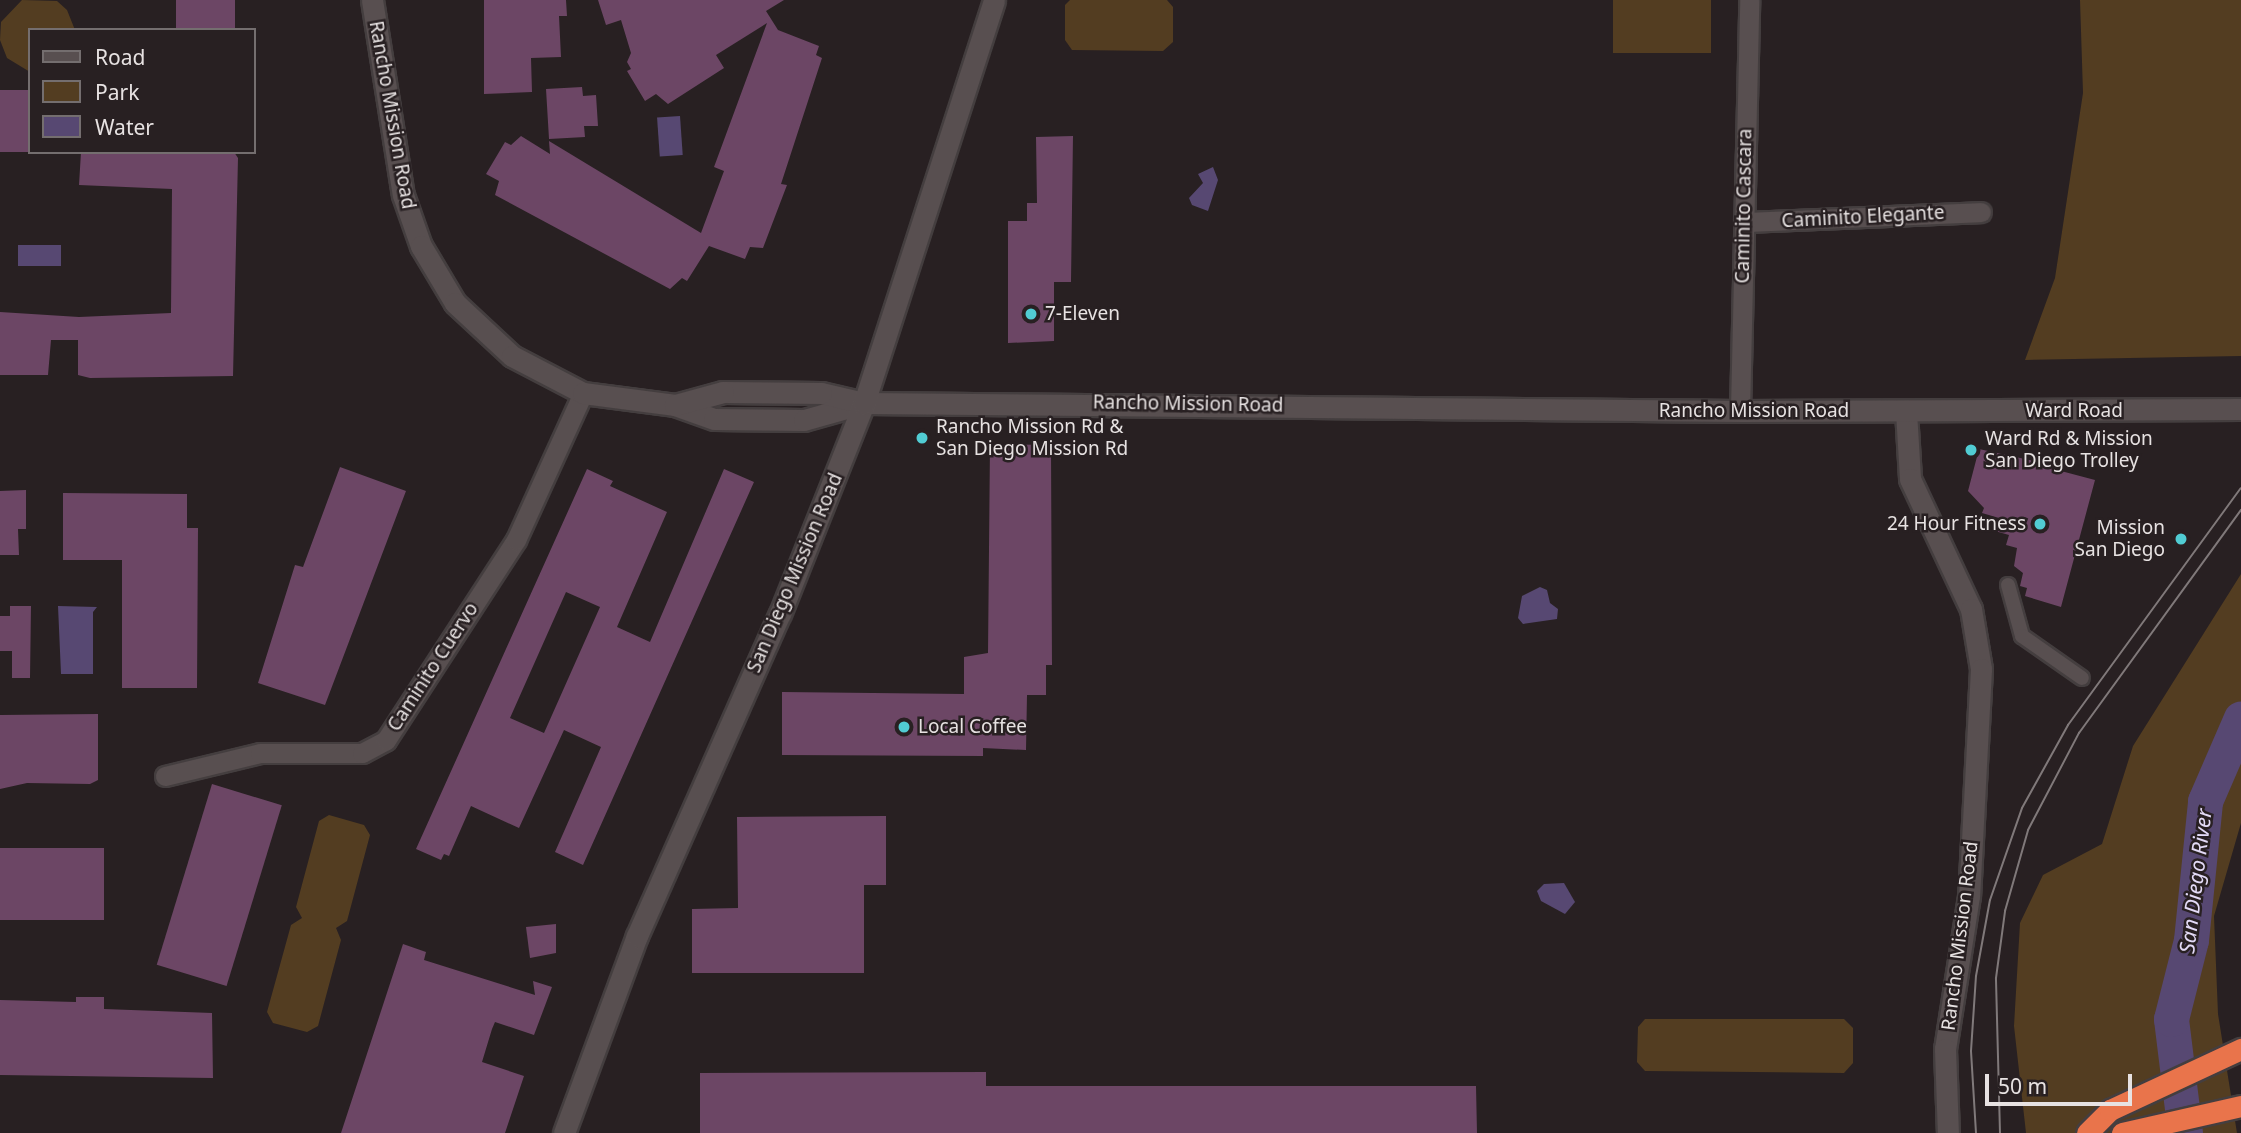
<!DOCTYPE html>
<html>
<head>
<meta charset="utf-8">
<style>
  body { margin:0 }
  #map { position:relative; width:2241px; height:1133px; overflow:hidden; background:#282022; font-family:"Noto Sans",sans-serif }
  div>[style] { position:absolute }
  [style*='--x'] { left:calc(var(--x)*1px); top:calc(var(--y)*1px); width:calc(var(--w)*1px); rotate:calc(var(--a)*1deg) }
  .green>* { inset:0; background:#533d21; transform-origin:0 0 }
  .water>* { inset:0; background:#574872; transform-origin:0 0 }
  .river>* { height:35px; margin:-17.5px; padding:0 17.5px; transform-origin:17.5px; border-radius:17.5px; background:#574872 }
  .building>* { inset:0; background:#6c4665; transform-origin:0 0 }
  .roads { filter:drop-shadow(2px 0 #443e3f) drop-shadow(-2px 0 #443e3f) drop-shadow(0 2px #443e3f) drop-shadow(0 -2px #443e3f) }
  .pedestrian>* { height:14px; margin:-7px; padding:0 7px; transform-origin:7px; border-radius:7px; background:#584f50 }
  .minor>* { height:19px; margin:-9.5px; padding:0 9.5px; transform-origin:9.5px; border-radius:9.5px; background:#584f50 }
  .tertiary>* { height:21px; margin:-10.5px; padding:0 10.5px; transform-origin:10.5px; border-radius:10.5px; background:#584f50 }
  .secondary>* { height:21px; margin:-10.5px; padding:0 10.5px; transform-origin:10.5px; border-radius:10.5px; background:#584f50 }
  .motorway>* { height:21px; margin:-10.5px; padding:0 10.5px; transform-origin:10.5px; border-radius:10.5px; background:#e9744b }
  .tram>* { height:2px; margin:-1px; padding:0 1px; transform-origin:1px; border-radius:1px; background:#80797a }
  .dots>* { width:19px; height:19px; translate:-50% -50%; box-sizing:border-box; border:4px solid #282022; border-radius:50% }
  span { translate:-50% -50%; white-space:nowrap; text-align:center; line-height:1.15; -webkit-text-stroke:5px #282022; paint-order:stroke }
  .street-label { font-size:19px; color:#e7e2e2 }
  .poi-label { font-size:19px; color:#e7e2e2 }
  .left { translate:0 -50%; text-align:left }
  .right { translate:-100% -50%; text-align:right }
  .water-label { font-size:21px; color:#e3daf6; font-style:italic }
  .legend { position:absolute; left:28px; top:28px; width:228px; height:126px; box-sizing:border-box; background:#282022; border:2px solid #746e6f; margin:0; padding:9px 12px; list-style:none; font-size:21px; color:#e7e2e2 }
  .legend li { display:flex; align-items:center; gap:14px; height:35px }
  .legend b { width:35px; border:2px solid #746e6f }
  .scale { position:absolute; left:1985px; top:1074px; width:147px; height:32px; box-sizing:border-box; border:4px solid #e7e2e2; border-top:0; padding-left:9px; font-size:21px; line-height:24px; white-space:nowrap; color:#e7e2e2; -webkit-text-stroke:5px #282022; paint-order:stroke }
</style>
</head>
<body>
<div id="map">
  <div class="green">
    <i style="clip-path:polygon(22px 0,57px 1px,67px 10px,75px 30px,30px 30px,30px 72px,7px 58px,0 40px,1px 22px)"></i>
    <i style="clip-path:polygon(1070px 0,1167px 0,1173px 7px,1173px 42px,1163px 51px,1072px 50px,1065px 40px,1065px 5px)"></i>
    <i style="left:1613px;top:0;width:98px;height:53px"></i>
    <i style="clip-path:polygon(2080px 0,2241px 0,2241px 356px,2025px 360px,2055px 278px,2083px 93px)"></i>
    <i style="clip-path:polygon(2241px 574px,2241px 823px,2214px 916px,2218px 1014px,2237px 1133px,2026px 1133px,2014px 1026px,2020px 923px,2043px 875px,2102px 844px,2133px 746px)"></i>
    <i style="clip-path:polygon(329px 815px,364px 825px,370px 835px,347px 921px,336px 928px,341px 940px,318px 1026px,307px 1032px,273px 1023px,267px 1012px,291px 925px,302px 918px,296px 907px,319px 821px)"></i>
    <i style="clip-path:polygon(1645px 1019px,1844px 1019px,1853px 1028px,1853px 1063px,1844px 1073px,1645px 1071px,1637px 1062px,1638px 1027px)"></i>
  </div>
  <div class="water">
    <i style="left:680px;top:116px;width:39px;height:23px;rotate:86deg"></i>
    <i style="clip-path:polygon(1213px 167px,1218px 180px,1208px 211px,1192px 205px,1189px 198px,1203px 183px,1198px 174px)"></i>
    <i style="left:18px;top:245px;width:43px;height:21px"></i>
    <i style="clip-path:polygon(1540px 587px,1547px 590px,1550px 603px,1558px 609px,1557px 619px,1523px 624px,1518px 618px,1522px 596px)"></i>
    <i style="clip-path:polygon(58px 606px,97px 607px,93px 612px,93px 674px,61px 674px)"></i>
    <i style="clip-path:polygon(1564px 883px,1575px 902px,1565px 914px,1541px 901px,1537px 891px,1544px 884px)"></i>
  </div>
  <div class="river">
    <i style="--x:2185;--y:1133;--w:115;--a:-97"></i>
    <i style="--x:2171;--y:1019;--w:81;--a:-75.8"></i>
    <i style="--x:2191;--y:940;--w:140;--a:-84.2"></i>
    <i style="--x:2205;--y:801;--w:90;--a:-66.6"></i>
  </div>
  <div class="building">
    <i style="left:176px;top:0;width:59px;height:30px"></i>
    <i style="clip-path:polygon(484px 0,566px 0,567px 16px,559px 16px,561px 57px,531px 58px,532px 92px,484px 94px)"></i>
    <i style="clip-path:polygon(598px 0,784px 0,766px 11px,778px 30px,819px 46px,816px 55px,822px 58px,781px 184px,787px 185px,763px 248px,750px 247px,745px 259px,709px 246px,687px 281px,682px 278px,670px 289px,495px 195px,499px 181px,486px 174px,505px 142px,511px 145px,521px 136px,550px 154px,549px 141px,701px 233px,724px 171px,714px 167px,767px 23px,716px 55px,724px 68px,668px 104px,656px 94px,645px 101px,627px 71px,631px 69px,627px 62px,631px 53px,621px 20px,606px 25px)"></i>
    <i style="clip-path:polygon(582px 87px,583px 96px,596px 95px,598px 126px,584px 126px,585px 137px,549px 139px,546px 89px)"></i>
    <i style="left:0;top:90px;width:30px;height:62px"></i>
    <i style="clip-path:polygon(1073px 136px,1071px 282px,1054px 282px,1054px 341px,1008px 343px,1008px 221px,1027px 221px,1027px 203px,1037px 203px,1036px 137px)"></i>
    <i style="clip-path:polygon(81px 152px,234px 152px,238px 158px,233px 376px,90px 378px,78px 375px,78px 340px,51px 340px,48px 375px,0 375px,0 312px,79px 317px,171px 313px,172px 189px,79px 185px)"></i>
    <i style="clip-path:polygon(990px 444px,1051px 445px,1052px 665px,1046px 665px,1046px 695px,1027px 695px,1026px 750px,983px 748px,983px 756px,782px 755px,782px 692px,964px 694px,964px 657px,988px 653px)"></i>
    <i style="clip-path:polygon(1979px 449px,2048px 464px,2056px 462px,2061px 471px,2095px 480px,2061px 607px,2025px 596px,2027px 588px,2020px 586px,2023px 573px,2014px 566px,2017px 548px,2006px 545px,2009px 535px,1995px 531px,1999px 518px,1982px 513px,1984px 508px,1968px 491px)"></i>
    <i style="clip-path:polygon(340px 467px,406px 491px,325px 705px,258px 683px,295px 565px,303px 567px)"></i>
    <i style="clip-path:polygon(evenodd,587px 469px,613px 481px,610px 486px,667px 512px,617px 627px,650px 642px,724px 469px,754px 482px,583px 865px,555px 852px,601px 747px,564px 730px,519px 828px,471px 806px,449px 856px,444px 854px,441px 860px,416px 849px,587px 469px,566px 592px,600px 607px,544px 733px,510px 718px,566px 592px)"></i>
    <i style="clip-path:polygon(26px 490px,26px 529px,18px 529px,19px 555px,0 555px,0 491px)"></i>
    <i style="clip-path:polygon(63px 493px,187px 494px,187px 528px,198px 528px,197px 688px,122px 688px,122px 560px,63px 560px)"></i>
    <i style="clip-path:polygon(10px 606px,31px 606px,30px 678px,12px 678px,12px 651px,0 651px,0 616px,10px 616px)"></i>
    <i style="clip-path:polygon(98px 714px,98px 780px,90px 784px,27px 783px,0 789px,0 715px)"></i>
    <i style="left:212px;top:784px;width:73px;height:189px;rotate:17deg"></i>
    <i style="clip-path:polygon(886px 816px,886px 885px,864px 885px,864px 973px,692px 973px,692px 909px,738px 908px,737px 817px)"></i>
    <i style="left:104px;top:848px;width:72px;height:104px;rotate:90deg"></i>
    <i style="clip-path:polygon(556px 924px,556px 953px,530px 958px,526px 927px)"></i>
    <i style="clip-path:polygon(403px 944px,426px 952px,424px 960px,535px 995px,533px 981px,552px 987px,534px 1035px,495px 1022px,492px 1029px,482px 1062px,524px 1076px,505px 1133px,341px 1133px)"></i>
    <i style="clip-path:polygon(76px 997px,104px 997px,104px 1009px,212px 1013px,213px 1078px,0 1075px,0 1000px,76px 1002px)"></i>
    <i style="clip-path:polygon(986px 1072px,986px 1086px,1476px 1086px,1477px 1133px,700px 1133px,700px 1073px)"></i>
  </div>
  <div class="roads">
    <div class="pedestrian">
      <i style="--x:2008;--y:585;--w:53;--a:74.6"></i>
      <i style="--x:2022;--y:636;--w:73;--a:35"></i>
    </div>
    <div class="minor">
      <i style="--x:1744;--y:222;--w:237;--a:-2.4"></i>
      <i style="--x:1740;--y:411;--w:411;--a:-88.7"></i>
      <i style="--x:165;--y:776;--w:98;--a:-13.6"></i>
      <i style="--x:260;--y:753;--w:102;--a:0"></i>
      <i style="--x:362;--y:753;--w:27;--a:-28"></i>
      <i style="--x:386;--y:740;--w:239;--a:-57"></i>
      <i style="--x:516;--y:540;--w:162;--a:-65.5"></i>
    </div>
    <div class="tertiary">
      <i style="--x:1906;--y:411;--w:68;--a:86.6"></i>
      <i style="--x:1910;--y:479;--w:144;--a:64.9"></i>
      <i style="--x:1971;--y:609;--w:61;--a:80.5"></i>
      <i style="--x:1981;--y:669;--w:227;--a:93"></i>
      <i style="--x:1969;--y:896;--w:155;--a:98.9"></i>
      <i style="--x:1945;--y:1049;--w:84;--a:88"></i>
    </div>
    <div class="secondary">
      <i style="--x:372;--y:0;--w:197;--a:81"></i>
      <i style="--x:403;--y:195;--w:54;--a:70.6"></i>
      <i style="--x:421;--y:246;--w:66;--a:59.2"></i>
      <i style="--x:455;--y:303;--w:78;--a:42.9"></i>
      <i style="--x:512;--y:356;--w:80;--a:27.5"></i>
      <i style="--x:583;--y:393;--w:93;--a:7.4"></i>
      <i style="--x:675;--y:405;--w:41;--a:19.7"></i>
      <i style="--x:714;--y:419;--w:90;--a:0.6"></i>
      <i style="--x:804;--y:420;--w:62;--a:-15.8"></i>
      <i style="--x:864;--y:403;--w:44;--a:-166.9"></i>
      <i style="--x:821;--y:393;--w:98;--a:-179.4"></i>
      <i style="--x:723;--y:392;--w:50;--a:164.8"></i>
      <i style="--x:864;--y:403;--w:876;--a:0.52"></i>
      <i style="--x:1740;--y:411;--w:501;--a:-0.23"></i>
      <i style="--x:564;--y:1133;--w:210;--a:-69.7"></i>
      <i style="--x:637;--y:936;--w:352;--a:-66.1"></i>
      <i style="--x:780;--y:614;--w:227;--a:-68.3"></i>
      <i style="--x:864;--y:403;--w:423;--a:-72.1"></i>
    </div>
    <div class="motorway">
      <i style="--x:2087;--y:1133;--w:33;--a:-45"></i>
      <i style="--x:2110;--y:1110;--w:145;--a:-25"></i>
      <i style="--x:2122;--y:1133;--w:122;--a:-12.8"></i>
    </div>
  </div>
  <div class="tram">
    <i style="--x:1976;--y:1133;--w:82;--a:-93.5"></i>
    <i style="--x:1971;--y:1051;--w:75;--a:-86.2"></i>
    <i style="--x:1976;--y:976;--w:77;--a:-79.6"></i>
    <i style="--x:1990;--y:900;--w:97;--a:-70.8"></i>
    <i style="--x:2022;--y:808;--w:95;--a:-61"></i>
    <i style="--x:2068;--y:725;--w:293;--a:-53.9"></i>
    <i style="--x:2000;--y:1133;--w:155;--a:-91.5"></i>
    <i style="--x:1996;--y:978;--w:68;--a:-82.3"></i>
    <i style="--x:2005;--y:911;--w:84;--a:-74.1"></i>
    <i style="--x:2028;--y:830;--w:110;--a:-62.3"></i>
    <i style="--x:2079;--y:733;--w:276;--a:-54"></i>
  </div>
  <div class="dots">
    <i style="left:1031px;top:314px;background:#51ccd3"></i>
    <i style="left:922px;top:438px;background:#51ccd3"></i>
    <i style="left:1971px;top:450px;background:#51ccd3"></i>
    <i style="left:2040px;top:524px;background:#51ccd3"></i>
    <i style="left:2181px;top:539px;background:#51ccd3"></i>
    <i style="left:904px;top:727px;background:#51ccd3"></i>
  </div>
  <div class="street-label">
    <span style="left:392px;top:115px;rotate:80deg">Rancho Mission Road</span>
    <span style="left:1744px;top:206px;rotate:-89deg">Caminito Cascara</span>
    <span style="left:1863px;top:217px;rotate:-3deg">Caminito Elegante</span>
    <span style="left:1188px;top:404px;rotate:1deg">Rancho Mission Road</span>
    <span style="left:1754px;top:411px">Rancho Mission Road</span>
    <span style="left:2074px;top:411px">Ward Road</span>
    <span style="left:795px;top:573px;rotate:-67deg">San Diego Mission Road</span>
    <span style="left:433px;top:667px;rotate:-57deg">Caminito Cuervo</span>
    <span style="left:1960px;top:936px;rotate:-83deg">Rancho Mission Road</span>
  </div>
  <div class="poi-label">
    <span class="left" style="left:1045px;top:314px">7-Eleven</span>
    <span class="left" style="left:936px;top:438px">Rancho Mission Rd &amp;<br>San Diego Mission Rd</span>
    <span class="left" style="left:1985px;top:450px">Ward Rd &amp; Mission<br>San Diego Trolley</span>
    <span class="right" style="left:2026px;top:524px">24 Hour Fitness</span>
    <span class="right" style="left:2165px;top:539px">Mission<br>San Diego</span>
    <span class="left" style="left:918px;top:727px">Local Coffee</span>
  </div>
  <div class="water-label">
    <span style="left:2195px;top:881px;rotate:-83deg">San Diego River</span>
  </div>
  <ul class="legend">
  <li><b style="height:9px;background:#584f50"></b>Road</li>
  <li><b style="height:19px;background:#533d21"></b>Park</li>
  <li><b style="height:19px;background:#574872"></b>Water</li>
  </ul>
  <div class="scale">50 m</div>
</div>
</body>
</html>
